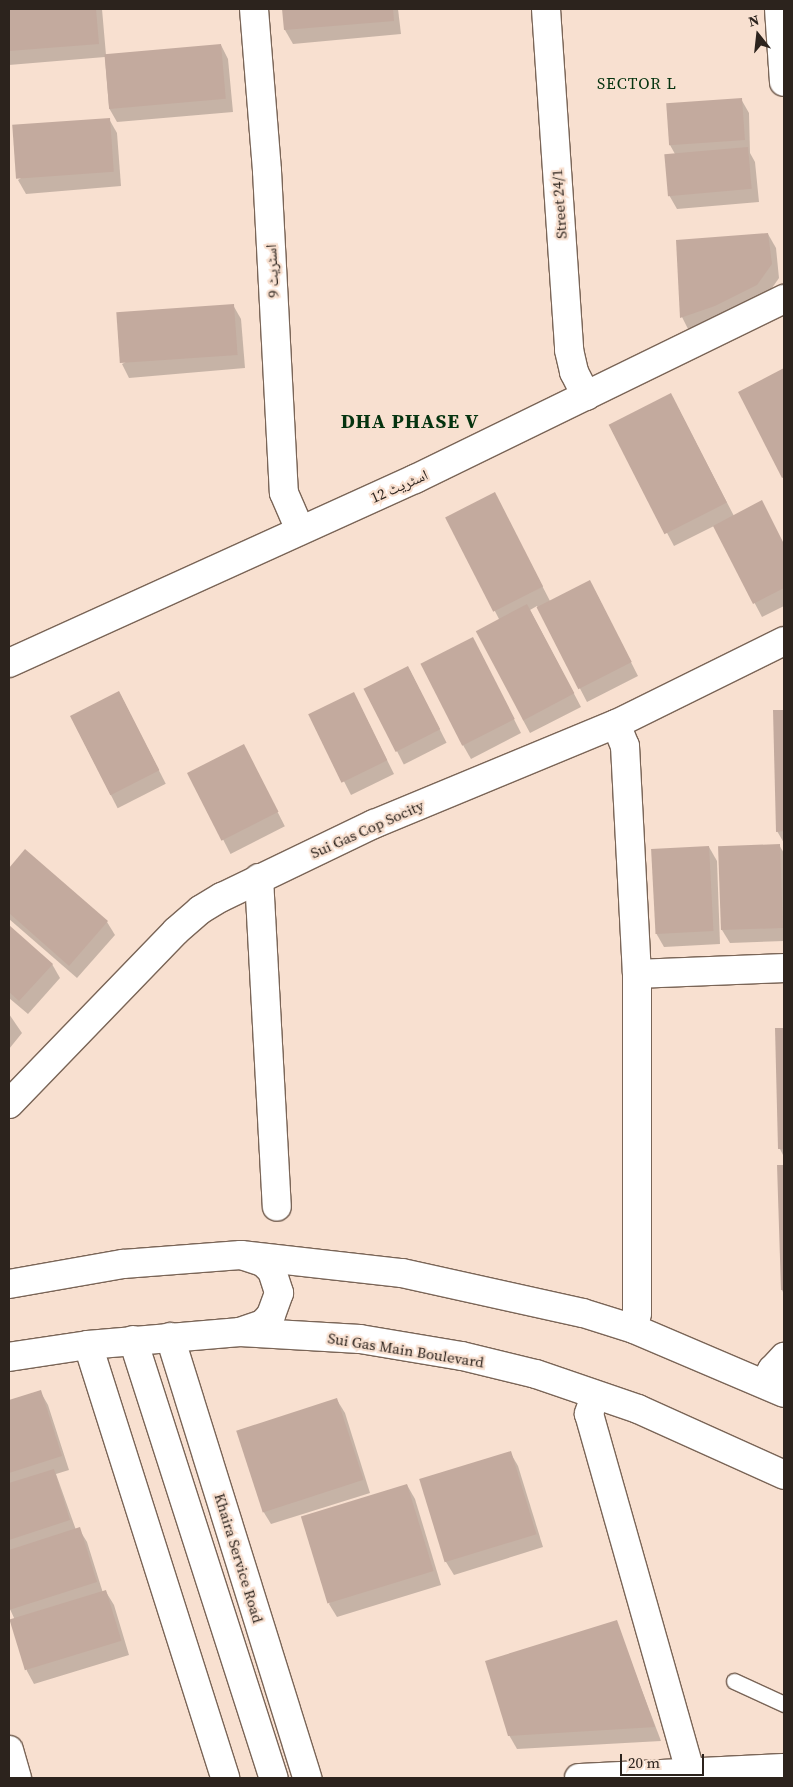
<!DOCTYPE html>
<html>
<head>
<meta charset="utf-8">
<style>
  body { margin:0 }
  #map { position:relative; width:793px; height:1787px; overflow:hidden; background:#f8e0d0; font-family:"Source Serif 4","Noto Naskh Arabic",serif }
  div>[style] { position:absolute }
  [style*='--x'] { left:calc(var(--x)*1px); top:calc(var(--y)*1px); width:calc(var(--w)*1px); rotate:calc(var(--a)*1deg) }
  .shadow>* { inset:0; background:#0003; transform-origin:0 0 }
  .building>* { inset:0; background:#c3aa9e; transform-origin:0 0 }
  .roads { filter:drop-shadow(1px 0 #7a6557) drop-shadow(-1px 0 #7a6557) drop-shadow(0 1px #7a6557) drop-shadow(0 -1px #7a6557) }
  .service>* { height:15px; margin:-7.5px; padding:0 7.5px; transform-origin:7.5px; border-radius:7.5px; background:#fff }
  .minor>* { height:28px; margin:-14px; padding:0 14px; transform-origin:14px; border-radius:14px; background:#fff }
  .secondary>* { height:28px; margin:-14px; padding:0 14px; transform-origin:14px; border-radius:14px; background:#fff }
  span { translate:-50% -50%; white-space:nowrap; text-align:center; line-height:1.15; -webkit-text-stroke:4.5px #f8e0d0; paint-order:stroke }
  .street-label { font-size:15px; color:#2c231d }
  .neighbourhood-label { font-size:16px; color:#04330f; letter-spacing:1px }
  .district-label { font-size:20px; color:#04330f; font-weight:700; letter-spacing:1px }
  .frame { position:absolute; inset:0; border:10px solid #2c231d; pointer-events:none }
  .north { position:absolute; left:733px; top:10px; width:50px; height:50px; -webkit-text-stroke:4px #f8e0d0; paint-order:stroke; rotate:344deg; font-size:14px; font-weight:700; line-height:20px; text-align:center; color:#2c231d }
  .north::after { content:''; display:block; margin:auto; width:18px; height:22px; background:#2c231d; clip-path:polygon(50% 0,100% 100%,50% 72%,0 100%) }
  .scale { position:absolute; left:620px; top:1754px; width:84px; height:22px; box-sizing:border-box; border:2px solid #2c231d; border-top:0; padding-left:6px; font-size:15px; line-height:18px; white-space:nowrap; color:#2c231d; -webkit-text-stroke:4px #f8e0d0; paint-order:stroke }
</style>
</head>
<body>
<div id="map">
  <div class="shadow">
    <i style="clip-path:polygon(9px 9px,102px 9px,106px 55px,221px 45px,228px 59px,233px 112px,117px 122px,109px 108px,105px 57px,9px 65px)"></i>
    <i style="clip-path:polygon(284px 9px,398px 9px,401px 34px,293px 44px,285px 30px)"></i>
    <i style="clip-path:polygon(741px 99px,749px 113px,750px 153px,755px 162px,759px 202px,677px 209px,669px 195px,675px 154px,670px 145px)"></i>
    <i style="clip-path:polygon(109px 119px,117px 133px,121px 186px,26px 194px,18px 180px)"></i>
    <i style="clip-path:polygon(768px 234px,776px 248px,779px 278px,765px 298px,689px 331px,682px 317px)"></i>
    <i style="clip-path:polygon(233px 305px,241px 319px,245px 368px,129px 378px,122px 364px)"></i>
    <i style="clip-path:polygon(784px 370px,784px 479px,740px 393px)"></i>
    <i style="clip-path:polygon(678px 408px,734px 516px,769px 516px,784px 545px,784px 606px,762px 617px,714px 526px,674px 546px,610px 426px)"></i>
    <i style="clip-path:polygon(502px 508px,550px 601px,597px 595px,638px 676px,587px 702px,537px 606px,530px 610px,581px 707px,530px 733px,523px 720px,499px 619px,447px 518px)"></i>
    <i style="clip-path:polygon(480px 652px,521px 733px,471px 759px,463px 745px)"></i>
    <i style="left:408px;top:667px;width:85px;height:48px;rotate:63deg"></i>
    <i style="left:119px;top:692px;width:103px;height:54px;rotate:63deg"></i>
    <i style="clip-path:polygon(361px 708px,394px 774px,351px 795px,310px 715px)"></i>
    <i style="clip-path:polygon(784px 711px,784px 843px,777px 831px,774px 712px)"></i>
    <i style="left:244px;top:746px;width:90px;height:61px;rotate:63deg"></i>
    <i style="clip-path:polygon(779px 845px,784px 853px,784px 941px,730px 943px,722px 930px)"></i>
    <i style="clip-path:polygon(709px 847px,717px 861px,720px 944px,664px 947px,656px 933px)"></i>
    <i style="clip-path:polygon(25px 851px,107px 922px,115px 935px,77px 978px,9px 919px,9px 870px)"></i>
    <i style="clip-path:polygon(9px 927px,52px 964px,60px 978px,28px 1014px,9px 998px)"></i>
    <i style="clip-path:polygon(9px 1014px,22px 1033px,9px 1049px)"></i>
    <i style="clip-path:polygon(776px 1029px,784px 1029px,784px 1157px,780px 1149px)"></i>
    <i style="clip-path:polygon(778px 1166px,784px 1166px,784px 1294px,782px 1290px)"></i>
    <i style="clip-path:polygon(40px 1391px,48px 1405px,69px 1470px,56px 1474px,76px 1530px,79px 1529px,87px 1542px,103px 1593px,106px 1592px,114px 1605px,129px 1655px,34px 1684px,27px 1671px,11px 1621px,15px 1620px,9px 1607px,9px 1401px)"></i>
    <i style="clip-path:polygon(337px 1400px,345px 1413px,370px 1493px,271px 1524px,263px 1511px)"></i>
    <i style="clip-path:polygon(510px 1452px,518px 1466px,543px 1547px,454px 1575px,446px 1562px,421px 1480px)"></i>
    <i style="clip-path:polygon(407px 1485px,415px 1499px,441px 1585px,337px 1617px,329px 1604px)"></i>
    <i style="clip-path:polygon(616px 1622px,661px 1741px,517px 1749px,509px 1735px)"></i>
  </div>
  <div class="building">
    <i style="clip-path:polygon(9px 9px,96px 9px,99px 44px,9px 51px)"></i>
    <i style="clip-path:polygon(282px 9px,393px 9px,394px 21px,284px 30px)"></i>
    <i style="left:221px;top:44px;width:55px;height:117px;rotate:85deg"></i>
    <i style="left:742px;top:98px;width:42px;height:76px;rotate:86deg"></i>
    <i style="left:110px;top:118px;width:54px;height:98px;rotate:86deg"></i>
    <i style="left:748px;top:147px;width:42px;height:84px;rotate:85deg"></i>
    <i style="clip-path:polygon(768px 233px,772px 264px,757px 285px,715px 306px,680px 318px,676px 240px)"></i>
    <i style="left:234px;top:304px;width:51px;height:118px;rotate:86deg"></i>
    <i style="clip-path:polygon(784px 368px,784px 477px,782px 478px,738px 392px)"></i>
    <i style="left:671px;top:393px;width:123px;height:70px;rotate:63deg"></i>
    <i style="left:495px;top:492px;width:106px;height:56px;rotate:63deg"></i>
    <i style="clip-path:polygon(762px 500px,784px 544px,784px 588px,753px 604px,713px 526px)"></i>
    <i style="left:590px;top:580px;width:92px;height:60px;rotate:63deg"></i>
    <i style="left:527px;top:604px;width:101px;height:58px;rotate:62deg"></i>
    <i style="left:473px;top:637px;width:92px;height:59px;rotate:63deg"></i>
    <i style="left:408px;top:666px;width:71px;height:50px;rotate:63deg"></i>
    <i style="left:119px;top:691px;width:89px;height:55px;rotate:63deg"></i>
    <i style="left:354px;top:692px;width:76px;height:51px;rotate:64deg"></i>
    <i style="clip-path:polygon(773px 710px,784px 710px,784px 831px,776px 832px)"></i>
    <i style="left:244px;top:744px;width:76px;height:64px;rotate:63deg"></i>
    <i style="left:780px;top:844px;width:84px;height:62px;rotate:88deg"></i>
    <i style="left:709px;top:846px;width:85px;height:58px;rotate:87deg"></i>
    <i style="clip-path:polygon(25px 849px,108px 921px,69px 966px,9px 913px,9px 868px)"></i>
    <i style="clip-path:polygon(9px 925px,53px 964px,19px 1001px,9px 992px)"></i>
    <i style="clip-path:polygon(775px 1028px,784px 1028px,784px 1149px,778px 1149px)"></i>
    <i style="clip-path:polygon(777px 1165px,784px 1165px,784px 1290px,781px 1290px)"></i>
    <i style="clip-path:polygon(41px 1390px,62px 1456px,9px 1473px,9px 1400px)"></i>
    <i style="left:337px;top:1398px;width:86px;height:106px;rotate:72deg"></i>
    <i style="left:511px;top:1451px;width:87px;height:96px;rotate:73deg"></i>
    <i style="clip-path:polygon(54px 1469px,70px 1520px,9px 1540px,9px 1483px)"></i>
    <i style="left:407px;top:1484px;width:91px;height:111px;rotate:73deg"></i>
    <i style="clip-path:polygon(80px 1527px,97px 1582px,9px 1610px,9px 1550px)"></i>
    <i style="left:106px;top:1590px;width:53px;height:101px;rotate:73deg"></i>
    <i style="clip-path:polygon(617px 1620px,655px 1727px,508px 1736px,485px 1661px)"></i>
  </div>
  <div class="roads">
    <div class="service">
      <i style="--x:734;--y:1681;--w:55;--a:24.7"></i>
    </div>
    <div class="minor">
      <i style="--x:254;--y:9;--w:163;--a:85.4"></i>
      <i style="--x:267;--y:171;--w:322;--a:87"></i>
      <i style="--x:284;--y:493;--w:40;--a:66.6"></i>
      <i style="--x:546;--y:9;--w:342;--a:86.1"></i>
      <i style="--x:569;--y:350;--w:23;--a:77"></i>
      <i style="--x:574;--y:372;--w:27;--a:63"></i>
      <i style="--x:779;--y:9;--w:73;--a:86.1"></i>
      <i style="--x:9;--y:663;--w:446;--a:-24.4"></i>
      <i style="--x:415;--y:479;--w:411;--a:-26"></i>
      <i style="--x:616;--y:724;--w:24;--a:68"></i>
      <i style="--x:625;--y:746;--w:228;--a:87"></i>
      <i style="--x:637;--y:974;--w:339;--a:90"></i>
      <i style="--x:637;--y:1313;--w:16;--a:101"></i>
      <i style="--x:259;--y:878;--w:329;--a:86.9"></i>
      <i style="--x:637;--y:974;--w:147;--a:-2.3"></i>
      <i style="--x:9;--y:1104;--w:240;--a:-46"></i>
      <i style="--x:176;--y:931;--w:32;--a:-41"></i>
      <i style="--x:200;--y:910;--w:26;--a:-31"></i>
      <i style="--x:222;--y:897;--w:169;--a:-25.7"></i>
      <i style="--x:374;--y:824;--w:262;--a:-22.5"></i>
      <i style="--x:616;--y:724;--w:187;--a:-26.3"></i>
      <i style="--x:241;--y:1255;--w:162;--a:6.4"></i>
      <i style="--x:402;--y:1273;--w:185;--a:12.5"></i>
      <i style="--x:583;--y:1313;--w:53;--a:17.4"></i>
      <i style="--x:634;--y:1329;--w:163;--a:23.1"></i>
      <i style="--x:240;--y:1332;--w:120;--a:3.3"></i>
      <i style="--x:360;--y:1339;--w:103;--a:9.5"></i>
      <i style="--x:462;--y:1356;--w:76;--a:13.7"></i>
      <i style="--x:536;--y:1374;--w:108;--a:18.9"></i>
      <i style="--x:638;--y:1409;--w:160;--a:24.3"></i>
      <i style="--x:170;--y:1337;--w:462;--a:72.7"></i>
      <i style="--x:765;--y:1383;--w:15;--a:-62"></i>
      <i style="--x:772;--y:1370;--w:18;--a:-47"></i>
      <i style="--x:595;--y:1395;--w:20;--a:108"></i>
      <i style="--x:589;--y:1414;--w:370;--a:74.2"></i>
      <i style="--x:9;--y:1750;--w:29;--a:74"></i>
      <i style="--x:579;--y:1778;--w:205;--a:-2.8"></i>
    </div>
    <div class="secondary">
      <i style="--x:9;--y:1284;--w:116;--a:-10"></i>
      <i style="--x:123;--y:1264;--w:118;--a:-4.4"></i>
      <i style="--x:241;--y:1255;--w:23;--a:18"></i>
      <i style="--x:263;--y:1262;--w:13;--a:45"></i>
      <i style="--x:272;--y:1271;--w:23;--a:72"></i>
      <i style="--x:279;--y:1293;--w:23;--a:110"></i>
      <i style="--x:271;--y:1315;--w:12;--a:132"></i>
      <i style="--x:263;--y:1324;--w:24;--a:161"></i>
      <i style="--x:240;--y:1332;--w:153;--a:175.1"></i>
      <i style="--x:88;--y:1345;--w:80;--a:171.4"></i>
      <i style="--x:133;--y:1340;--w:460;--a:72.2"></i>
      <i style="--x:88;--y:1345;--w:454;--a:72.4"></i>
    </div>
  </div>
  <div class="street-label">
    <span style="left:559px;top:204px;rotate:-94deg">Street 24/1</span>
    <span style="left:272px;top:271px;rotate:-93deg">اسٹریٹ 9</span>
    <span style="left:399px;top:486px;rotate:-24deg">اسٹریٹ 12</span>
    <span style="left:367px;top:829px;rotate:-24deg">Sui Gas Cop Socity</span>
    <span style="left:406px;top:1350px;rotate:9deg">Sui Gas Main Boulevard</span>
    <span style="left:239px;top:1558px;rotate:73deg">Khaira Service Road</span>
  </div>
  <div class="neighbourhood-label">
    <span style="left:637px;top:83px">SECTOR L</span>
  </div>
  <div class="district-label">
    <span style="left:410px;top:421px">DHA PHASE V</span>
  </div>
  <div class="frame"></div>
  <div class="north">N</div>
  <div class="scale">20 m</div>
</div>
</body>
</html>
